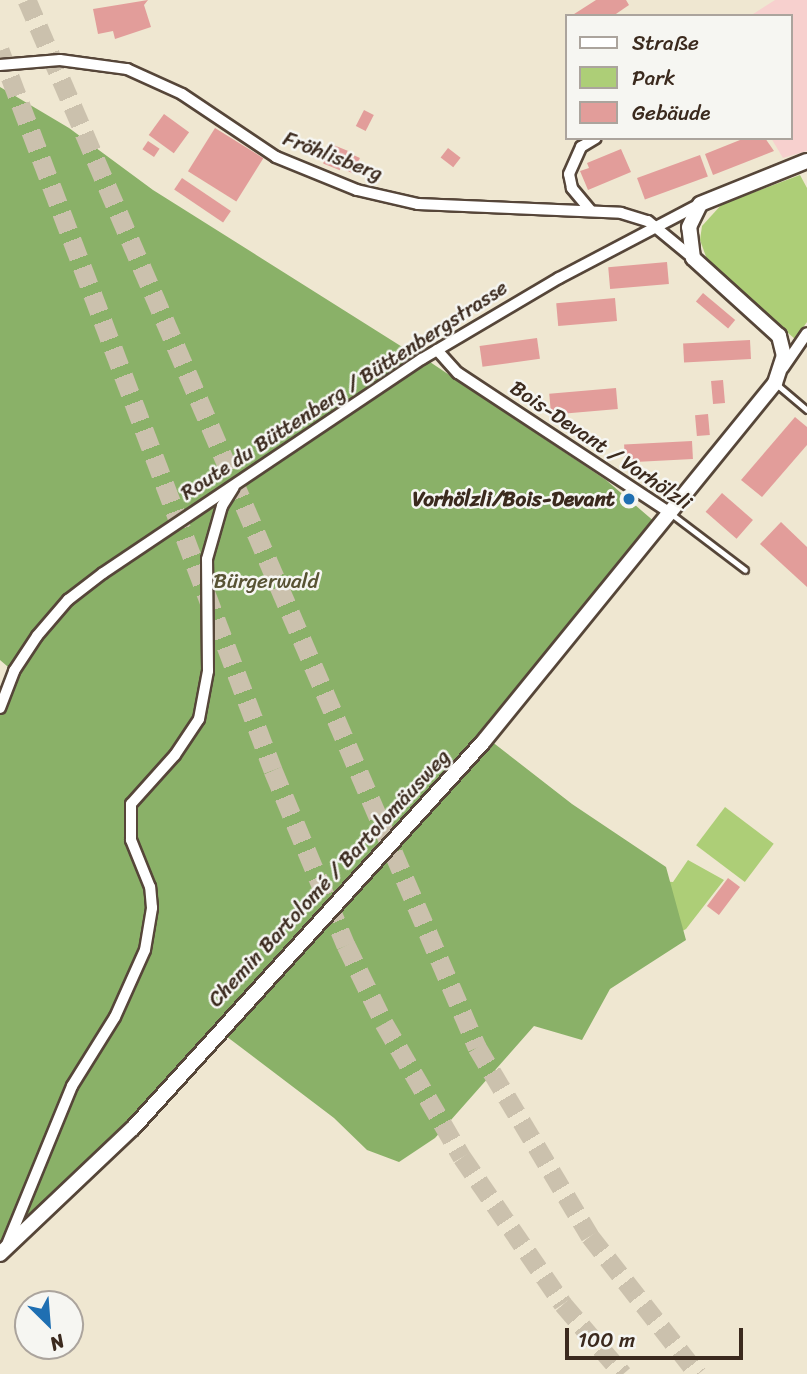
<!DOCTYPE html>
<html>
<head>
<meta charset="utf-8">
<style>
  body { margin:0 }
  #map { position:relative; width:807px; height:1374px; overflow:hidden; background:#efe7d1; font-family:Sriracha,sans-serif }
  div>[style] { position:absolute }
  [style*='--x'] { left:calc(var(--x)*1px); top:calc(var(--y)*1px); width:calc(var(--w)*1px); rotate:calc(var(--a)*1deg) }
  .built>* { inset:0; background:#f7d0ce }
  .green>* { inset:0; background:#adce77; transform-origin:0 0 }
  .forest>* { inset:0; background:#8ab168 }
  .building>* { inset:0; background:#e29d9a; transform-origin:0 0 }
  .motorway-tunnel>* { height:19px; margin-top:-9.5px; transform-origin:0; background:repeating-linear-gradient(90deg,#cbc1ad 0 19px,transparent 0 29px) }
  .roads { filter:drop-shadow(2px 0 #564639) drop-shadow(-2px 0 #564639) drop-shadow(0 2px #564639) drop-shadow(0 -2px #564639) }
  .service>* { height:5px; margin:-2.5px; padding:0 2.5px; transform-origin:2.5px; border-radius:2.5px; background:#fff }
  .minor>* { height:10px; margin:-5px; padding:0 5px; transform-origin:5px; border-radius:5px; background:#fff }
  .tertiary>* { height:14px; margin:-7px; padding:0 7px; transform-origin:7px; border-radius:7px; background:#fff }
  .dots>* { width:19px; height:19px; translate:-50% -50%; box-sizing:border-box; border:4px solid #f6f6f2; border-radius:50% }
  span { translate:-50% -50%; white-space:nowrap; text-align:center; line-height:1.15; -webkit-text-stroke:5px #f6f6f2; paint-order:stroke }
  .street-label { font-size:21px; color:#3b2a1e }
  .poi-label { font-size:21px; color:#3b2a1e; font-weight:700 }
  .right { translate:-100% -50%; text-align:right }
  .park-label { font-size:21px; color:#585334 }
  .legend { position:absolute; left:565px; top:14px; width:228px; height:126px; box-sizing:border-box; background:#f6f6f2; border:2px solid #aba49d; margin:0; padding:9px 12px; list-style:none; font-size:21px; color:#3b2a1e }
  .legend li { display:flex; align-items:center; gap:14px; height:35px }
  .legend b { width:35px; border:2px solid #aba49d }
  .north { position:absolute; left:14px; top:1290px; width:70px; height:70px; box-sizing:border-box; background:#f6f6f2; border:2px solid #aba49d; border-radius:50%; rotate:155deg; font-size:19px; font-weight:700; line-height:28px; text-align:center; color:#3b2a1e }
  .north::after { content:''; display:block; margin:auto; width:24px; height:32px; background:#1f6fb2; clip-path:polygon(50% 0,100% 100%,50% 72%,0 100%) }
  .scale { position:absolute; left:565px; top:1328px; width:178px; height:32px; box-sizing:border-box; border:4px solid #3b2a1e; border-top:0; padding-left:9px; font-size:21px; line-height:24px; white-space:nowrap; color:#3b2a1e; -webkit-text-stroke:5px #f6f6f2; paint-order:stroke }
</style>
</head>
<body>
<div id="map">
  <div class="built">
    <i style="clip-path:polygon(775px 0,807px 0,807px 151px,783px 158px,771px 138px,791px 138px,791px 16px,750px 16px)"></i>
  </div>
  <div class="green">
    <i style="clip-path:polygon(800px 175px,807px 188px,807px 322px,795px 339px,709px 265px,700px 240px,702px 226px,722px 204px)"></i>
    <i style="left:725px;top:807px;width:61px;height:48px;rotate:37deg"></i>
    <i style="clip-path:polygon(688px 860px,724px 880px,686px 929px,629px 959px,661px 881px,673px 882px)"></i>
  </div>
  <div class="forest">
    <i style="clip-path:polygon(0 87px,69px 128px,153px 190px,415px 355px,422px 365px,430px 362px,606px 480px,656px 523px,482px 734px,572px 804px,666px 867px,686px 940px,610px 989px,582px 1040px,534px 1026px,435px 1138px,399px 1162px,367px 1150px,334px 1118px,218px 1030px,133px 1128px,0 1254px,0 708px,14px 672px,0 660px)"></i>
  </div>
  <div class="building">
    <i style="clip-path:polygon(148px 0,144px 5px,151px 27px,115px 39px,113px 31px,98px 34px,93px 9px)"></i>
    <i style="clip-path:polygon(596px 0,626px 0,629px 5px,613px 16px,571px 16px)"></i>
    <i style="left:364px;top:110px;width:11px;height:18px;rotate:27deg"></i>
    <i style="left:164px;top:114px;width:31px;height:26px;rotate:36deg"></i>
    <i style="left:215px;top:128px;width:57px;height:51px;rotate:32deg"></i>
    <i style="clip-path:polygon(745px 138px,765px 138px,774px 151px,713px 175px,705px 154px)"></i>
    <i style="left:148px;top:141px;width:14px;height:10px;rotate:34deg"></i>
    <i style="left:331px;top:144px;width:18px;height:21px;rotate:22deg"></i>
    <i style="left:448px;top:148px;width:16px;height:12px;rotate:38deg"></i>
    <i style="clip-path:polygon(621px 149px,631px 172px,588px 190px,580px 171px,589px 168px,587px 163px)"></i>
    <i style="left:349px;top:153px;width:12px;height:17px;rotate:24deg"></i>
    <i style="left:700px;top:155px;width:23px;height:67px;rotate:70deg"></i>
    <i style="left:182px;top:178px;width:59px;height:14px;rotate:34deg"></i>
    <i style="left:667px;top:262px;width:22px;height:59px;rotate:85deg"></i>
    <i style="left:703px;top:293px;width:42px;height:11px;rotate:40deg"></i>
    <i style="left:615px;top:298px;width:23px;height:59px;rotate:85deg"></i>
    <i style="left:537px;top:338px;width:21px;height:58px;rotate:82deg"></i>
    <i style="left:750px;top:340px;width:19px;height:67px;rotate:87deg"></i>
    <i style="left:723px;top:380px;width:23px;height:12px;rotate:85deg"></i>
    <i style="left:616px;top:388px;width:21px;height:67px;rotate:85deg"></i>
    <i style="left:708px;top:414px;width:21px;height:13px;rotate:85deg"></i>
    <i style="clip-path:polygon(795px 417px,807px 427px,807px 445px,762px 497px,741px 480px)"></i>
    <i style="left:692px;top:441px;width:18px;height:68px;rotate:87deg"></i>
    <i style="left:722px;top:493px;width:41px;height:25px;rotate:41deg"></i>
    <i style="clip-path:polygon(781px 522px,807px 547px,807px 587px,760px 544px)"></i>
    <i style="left:728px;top:878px;width:15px;height:35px;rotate:37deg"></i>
  </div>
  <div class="motorway-tunnel">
    <i style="--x:27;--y:0;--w:1140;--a:66.74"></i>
    <i style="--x:477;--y:1047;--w:220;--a:59.1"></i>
    <i style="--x:590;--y:1236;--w:175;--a:52"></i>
    <i style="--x:0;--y:50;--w:770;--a:69.23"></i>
    <i style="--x:273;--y:770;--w:190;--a:67.4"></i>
    <i style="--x:346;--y:945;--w:87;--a:64"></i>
    <i style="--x:384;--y:1023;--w:155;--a:59.8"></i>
    <i style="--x:462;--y:1157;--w:178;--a:55.5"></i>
    <i style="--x:563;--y:1304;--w:92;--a:49.4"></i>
  </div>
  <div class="roads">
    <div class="service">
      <i style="--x:775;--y:383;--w:42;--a:40.2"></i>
      <i style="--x:670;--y:513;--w:94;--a:37.2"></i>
    </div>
    <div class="minor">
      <i style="--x:0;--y:65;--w:60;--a:-4.8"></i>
      <i style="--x:60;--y:60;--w:68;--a:7.7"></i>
      <i style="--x:127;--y:69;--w:60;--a:24.4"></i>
      <i style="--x:182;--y:94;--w:113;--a:33.8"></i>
      <i style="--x:276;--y:157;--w:87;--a:22.2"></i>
      <i style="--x:357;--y:190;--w:63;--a:12.9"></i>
      <i style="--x:418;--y:204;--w:203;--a:2.5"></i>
      <i style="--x:621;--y:213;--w:28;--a:17"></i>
      <i style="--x:648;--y:221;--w:58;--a:39.4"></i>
      <i style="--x:591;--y:211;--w:30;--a:-130"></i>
      <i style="--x:572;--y:188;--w:14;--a:-102"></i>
      <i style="--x:569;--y:174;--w:30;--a:-66"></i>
      <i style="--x:581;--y:147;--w:17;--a:-31"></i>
      <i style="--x:437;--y:350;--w:31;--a:48"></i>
      <i style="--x:458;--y:373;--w:254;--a:33.4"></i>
      <i style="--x:783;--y:368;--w:42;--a:-55.6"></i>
      <i style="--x:0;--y:708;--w:40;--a:-69"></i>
      <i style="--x:14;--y:671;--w:42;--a:-56.7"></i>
      <i style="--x:37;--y:636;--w:48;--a:-49.3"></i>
      <i style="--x:68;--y:600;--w:44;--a:-37.6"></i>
      <i style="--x:103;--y:573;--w:384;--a:-33.9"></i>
      <i style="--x:422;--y:359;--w:159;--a:-30.6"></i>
      <i style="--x:559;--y:278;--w:159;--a:-27.7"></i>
      <i style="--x:6;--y:1247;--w:174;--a:-67.7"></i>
      <i style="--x:72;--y:1086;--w:81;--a:-58.1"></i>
      <i style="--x:115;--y:1017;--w:73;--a:-65.9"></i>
      <i style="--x:145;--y:950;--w:43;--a:-80.5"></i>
      <i style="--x:152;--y:908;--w:21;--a:-95"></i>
      <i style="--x:150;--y:887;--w:51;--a:-112"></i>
      <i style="--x:131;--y:840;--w:36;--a:-90"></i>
      <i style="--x:131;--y:804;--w:66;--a:-48.1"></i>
      <i style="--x:175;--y:755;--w:43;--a:-56.3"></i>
      <i style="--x:199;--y:719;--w:49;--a:-79.4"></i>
      <i style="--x:208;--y:671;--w:112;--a:-90.5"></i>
      <i style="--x:207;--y:559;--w:55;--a:-74.2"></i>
      <i style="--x:222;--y:506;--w:22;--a:-58"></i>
    </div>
    <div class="tertiary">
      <i style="--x:0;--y:1254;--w:183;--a:-43.5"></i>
      <i style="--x:133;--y:1128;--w:522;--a:-47.79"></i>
      <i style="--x:484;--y:741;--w:461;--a:-50.9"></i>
      <i style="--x:775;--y:383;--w:28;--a:-72"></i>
      <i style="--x:784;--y:356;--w:21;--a:-104"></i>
      <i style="--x:779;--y:336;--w:116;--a:-137.8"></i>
      <i style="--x:693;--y:258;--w:31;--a:-97"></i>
      <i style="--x:689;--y:227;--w:25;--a:-64"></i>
      <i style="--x:700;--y:204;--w:115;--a:-21.9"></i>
    </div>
  </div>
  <div class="dots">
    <i style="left:629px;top:499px;background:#1f6fb2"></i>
  </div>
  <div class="street-label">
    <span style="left:333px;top:156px;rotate:21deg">Fröhlisberg</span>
    <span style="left:344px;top:390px;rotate:-33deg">Route du Büttenberg / Büttenbergstrasse</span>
    <span style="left:601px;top:445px;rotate:34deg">Bois-Devant / Vorhölzli</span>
    <span style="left:329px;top:878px;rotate:-47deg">Chemin Bartolomé / Bartolomäusweg</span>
  </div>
  <div class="poi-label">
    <span class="right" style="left:615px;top:499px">Vorhölzli/Bois-Devant</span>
  </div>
  <div class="park-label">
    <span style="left:266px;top:581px">Bürgerwald</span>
  </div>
  <ul class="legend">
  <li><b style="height:9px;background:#fff"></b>Straße</li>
  <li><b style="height:19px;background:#adce77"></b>Park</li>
  <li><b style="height:19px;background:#e29d9a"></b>Gebäude</li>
  </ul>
  <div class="north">N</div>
  <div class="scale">100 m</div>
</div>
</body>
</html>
